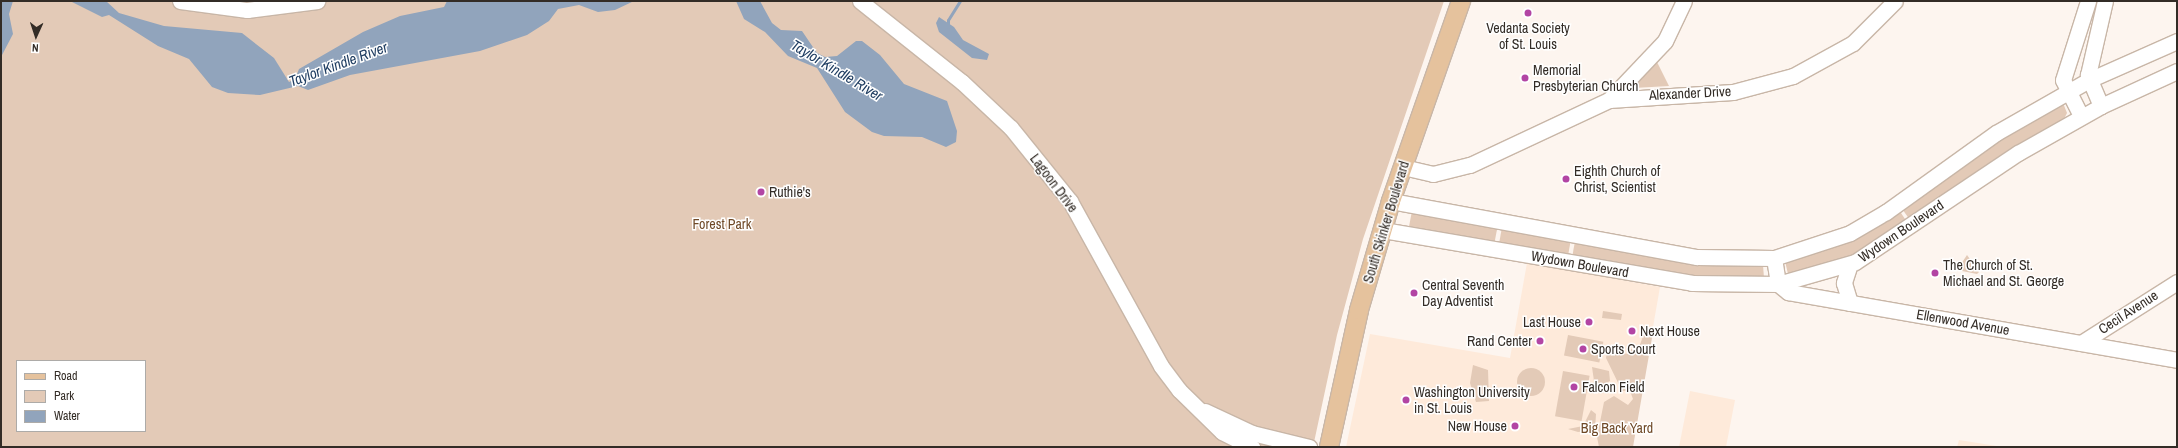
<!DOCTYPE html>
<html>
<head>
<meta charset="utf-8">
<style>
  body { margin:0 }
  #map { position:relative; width:2178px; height:448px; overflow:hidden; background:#fdf5ef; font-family:"Archivo Narrow",sans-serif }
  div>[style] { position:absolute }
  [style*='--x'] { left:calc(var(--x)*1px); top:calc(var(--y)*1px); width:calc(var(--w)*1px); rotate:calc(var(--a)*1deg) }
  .built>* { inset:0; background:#feeada }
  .green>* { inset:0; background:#e3cab7; transform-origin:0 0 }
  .round { border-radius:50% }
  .water>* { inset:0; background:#91a4bc }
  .stream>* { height:3px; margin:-1.5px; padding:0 1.5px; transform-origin:1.5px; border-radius:1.5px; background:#91a4bc }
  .roads { filter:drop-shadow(1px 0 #c8b6a7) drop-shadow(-1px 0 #c8b6a7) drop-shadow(0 1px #c8b6a7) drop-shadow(0 -1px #c8b6a7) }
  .minor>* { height:15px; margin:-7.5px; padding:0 7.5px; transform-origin:7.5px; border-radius:7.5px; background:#fff }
  .major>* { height:18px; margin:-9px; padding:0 9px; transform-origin:9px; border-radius:9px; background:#e5c29d }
  .dots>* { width:11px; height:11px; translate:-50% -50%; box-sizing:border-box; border:2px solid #fff; border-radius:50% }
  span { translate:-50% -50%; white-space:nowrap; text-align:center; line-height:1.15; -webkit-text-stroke:3px #fff; paint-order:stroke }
  .poi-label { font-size:14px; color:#332c26 }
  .left { translate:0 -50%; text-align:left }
  .right { translate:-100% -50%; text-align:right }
  .street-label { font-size:14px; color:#332c26 }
  .park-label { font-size:14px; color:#6f4927 }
  .water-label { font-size:15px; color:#203e62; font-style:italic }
  .frame { position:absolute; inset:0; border:2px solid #332c26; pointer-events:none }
  .legend { position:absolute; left:16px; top:360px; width:130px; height:72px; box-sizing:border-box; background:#fff; border:1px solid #adaba8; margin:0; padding:5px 7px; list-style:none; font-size:12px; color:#332c26 }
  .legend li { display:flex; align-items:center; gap:8px; height:20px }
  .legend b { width:20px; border:1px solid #adaba8 }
  .north { position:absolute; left:16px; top:16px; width:40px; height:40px; -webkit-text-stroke:3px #fff; paint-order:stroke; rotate:183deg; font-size:11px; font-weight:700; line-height:16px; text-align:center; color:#332c26 }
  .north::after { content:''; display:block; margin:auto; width:14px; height:18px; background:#332c26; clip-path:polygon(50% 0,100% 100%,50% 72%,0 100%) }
</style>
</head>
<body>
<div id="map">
  <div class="built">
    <i style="clip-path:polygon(1527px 263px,1660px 287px,1632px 447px,1346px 447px,1370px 334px,1510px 358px)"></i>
    <i style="clip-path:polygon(1690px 391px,1735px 400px,1726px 447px,1679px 447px)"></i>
    <i style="clip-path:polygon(1959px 440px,2003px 447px,1957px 447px)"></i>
  </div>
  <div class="green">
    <i style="clip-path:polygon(evenodd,1px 1px,1444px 1px,1363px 239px,1337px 335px,1313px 447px,1px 447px,1px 1px,17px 361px,145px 361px,145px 431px,17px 431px,17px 361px)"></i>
    <i style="clip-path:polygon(1657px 62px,1669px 86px,1634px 88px,1633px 85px)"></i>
    <i style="clip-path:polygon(2063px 103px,2067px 113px,2064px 119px,1910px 220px,1900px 206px,1971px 154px)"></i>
    <i style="clip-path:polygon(1897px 207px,1907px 222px,1854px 255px,1788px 274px,1785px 261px)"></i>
    <i style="left:1412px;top:211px;width:87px;height:19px;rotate:11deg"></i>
    <i style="left:1502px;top:227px;width:70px;height:18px;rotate:10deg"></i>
    <i style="clip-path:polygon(1575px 241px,1763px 265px,1764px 278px,1731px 282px,1572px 258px)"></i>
    <i style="clip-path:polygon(1967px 255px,1979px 272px,1977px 274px,1957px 270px)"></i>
    <i style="clip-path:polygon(1603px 311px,1622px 314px,1621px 320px,1602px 318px)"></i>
    <i style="clip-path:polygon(1645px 331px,1653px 332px,1633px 447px,1599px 447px,1597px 437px,1604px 402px,1614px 396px,1628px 405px,1633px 399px,1630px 391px,1622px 391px,1606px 358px,1607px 352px,1630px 354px,1631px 349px,1638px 350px)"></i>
    <i style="left:1568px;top:335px;width:36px;height:21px;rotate:11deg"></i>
    <i style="clip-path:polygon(1473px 365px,1488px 370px,1489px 401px,1476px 402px,1470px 383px)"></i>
    <i style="clip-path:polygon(1592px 367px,1609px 371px,1610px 381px,1595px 388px)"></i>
    <i class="round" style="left:1517px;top:368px;width:28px;height:28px"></i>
    <i style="left:1563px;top:371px;width:27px;height:46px;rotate:10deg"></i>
    <i style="clip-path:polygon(1591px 410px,1596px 414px,1595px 430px,1578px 432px,1568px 429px,1583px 426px)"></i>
  </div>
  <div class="water">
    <i style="clip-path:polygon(1px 1px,13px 1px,9px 14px,13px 34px,1px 57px)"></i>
    <i style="clip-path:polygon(70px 1px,106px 1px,119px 13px,164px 26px,242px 33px,274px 58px,289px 82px,295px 79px,299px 69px,363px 32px,400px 16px,444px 7px,447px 1px,634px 1px,615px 10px,598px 12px,579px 5px,558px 9px,549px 21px,527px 35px,480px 51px,350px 75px,308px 90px,298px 86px,260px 95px,228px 93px,212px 87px,189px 59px,158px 46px,109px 15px,102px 17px)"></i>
    <i style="clip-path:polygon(736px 1px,760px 1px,772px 23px,781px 30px,802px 31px,817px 53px,825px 57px,837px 56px,856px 41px,862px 41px,880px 55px,904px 84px,947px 101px,957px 131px,956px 142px,946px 147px,922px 137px,884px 136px,872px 132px,845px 112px,817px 68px,788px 56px,765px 32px,744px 19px)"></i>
    <i style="clip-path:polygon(939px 17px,954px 27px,963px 40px,989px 54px,987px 60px,972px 58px,939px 32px,936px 23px)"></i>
  </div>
  <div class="stream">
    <i style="--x:948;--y:27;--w:7;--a:-90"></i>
    <i style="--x:948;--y:20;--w:22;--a:-58"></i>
  </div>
  <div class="roads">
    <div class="minor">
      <i style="--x:180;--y:1;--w:68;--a:7.7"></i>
      <i style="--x:247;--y:10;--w:71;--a:-7.3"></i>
      <i style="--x:860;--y:1;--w:130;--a:38.5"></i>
      <i style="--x:962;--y:82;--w:67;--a:43.2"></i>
      <i style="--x:1011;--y:128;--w:94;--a:51.1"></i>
      <i style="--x:1070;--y:201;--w:188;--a:61.1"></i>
      <i style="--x:1161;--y:366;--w:30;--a:53"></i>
      <i style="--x:1179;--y:390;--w:60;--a:44.3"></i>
      <i style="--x:1222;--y:432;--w:34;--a:27"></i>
      <i style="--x:1609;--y:100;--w:81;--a:-46.5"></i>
      <i style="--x:1665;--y:41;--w:44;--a:-64.6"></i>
      <i style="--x:2101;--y:106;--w:34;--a:-113"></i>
      <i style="--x:2088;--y:75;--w:76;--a:-77.1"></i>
      <i style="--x:2081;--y:116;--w:40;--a:-116.6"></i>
      <i style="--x:2063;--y:80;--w:83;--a:-72.4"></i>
      <i style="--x:1403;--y:167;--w:31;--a:13"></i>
      <i style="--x:1433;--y:174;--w:38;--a:-14"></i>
      <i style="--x:1470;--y:165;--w:153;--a:-25.1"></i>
      <i style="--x:1609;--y:100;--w:124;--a:-3.7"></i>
      <i style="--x:1733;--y:92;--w:62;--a:-14.9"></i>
      <i style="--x:1793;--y:76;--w:68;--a:-28.8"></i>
      <i style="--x:1853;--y:43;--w:59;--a:-45"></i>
      <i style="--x:1391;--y:201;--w:311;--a:10.4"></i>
      <i style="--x:1697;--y:257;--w:77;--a:0.7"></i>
      <i style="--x:1774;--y:258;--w:80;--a:-18.2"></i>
      <i style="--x:1850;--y:233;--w:42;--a:-30.3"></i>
      <i style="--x:1886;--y:212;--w:135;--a:-35.7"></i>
      <i style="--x:1996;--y:133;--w:107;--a:-29.7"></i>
      <i style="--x:2089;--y:80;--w:96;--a:-23.9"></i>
      <i style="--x:1383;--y:230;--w:314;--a:9.7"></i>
      <i style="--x:1692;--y:283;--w:86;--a:0.7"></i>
      <i style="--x:1778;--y:284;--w:80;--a:-15.9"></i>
      <i style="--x:1855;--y:262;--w:196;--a:-33.8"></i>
      <i style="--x:2018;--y:153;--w:95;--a:-29.5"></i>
      <i style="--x:2101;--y:106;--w:84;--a:-24.7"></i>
      <i style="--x:1774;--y:258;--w:26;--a:81"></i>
      <i style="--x:1778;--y:284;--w:13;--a:39"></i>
      <i style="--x:1788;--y:292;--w:395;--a:9.9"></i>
      <i style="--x:1850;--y:264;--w:20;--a:108"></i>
      <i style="--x:1844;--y:283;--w:21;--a:73"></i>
      <i style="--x:2081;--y:343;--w:114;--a:-32.4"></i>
      <i style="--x:1205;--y:411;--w:52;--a:25.1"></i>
      <i style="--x:1252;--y:433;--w:59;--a:13.8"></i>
    </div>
    <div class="major">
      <i style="--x:1329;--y:447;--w:140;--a:-77.6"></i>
      <i style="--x:1359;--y:310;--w:114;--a:-73.6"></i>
      <i style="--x:1391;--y:201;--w:212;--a:-70.7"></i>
    </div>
  </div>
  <div class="dots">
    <i style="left:1528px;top:13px;background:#b245a4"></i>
    <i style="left:1525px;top:78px;background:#b245a4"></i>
    <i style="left:1566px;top:179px;background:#b245a4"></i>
    <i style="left:761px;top:192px;background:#b245a4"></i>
    <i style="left:1935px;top:273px;background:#b245a4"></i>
    <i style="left:1414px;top:293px;background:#b245a4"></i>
    <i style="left:1589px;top:322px;background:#b245a4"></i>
    <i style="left:1632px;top:331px;background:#b245a4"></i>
    <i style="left:1540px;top:341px;background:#b245a4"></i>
    <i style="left:1583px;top:349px;background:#b245a4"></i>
    <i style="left:1574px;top:387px;background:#b245a4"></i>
    <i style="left:1406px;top:400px;background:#b245a4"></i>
    <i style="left:1515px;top:426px;background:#b245a4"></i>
  </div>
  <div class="poi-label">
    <span style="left:1528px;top:36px">Vedanta Society<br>of St. Louis</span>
    <span class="left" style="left:1533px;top:78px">Memorial<br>Presbyterian Church</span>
    <span class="left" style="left:1574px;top:179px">Eighth Church of<br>Christ, Scientist</span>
    <span class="left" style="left:769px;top:192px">Ruthie's</span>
    <span class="left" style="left:1943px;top:273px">The Church of St.<br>Michael and St. George</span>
    <span class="left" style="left:1422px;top:293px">Central Seventh<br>Day Adventist</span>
    <span class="right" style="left:1581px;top:322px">Last House</span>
    <span class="left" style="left:1640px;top:331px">Next House</span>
    <span class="right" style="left:1532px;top:341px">Rand Center</span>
    <span class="left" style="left:1591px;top:349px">Sports Court</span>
    <span class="left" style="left:1582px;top:387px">Falcon Field</span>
    <span class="left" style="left:1414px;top:400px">Washington University<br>in St. Louis</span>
    <span class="right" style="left:1507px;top:426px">New House</span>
  </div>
  <div class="street-label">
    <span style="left:1690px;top:93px;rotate:-3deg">Alexander Drive</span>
    <span style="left:1054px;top:183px;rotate:53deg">Lagoon Drive</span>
    <span style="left:1386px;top:222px;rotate:-73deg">South Skinker Boulevard</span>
    <span style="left:1901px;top:231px;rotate:-34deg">Wydown Boulevard</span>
    <span style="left:1580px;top:264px;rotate:10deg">Wydown Boulevard</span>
    <span style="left:2128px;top:312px;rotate:-33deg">Cecil Avenue</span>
    <span style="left:1963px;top:322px;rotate:10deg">Ellenwood Avenue</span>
  </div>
  <div class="park-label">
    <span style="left:722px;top:224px">Forest Park</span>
    <span style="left:1617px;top:428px">Big Back Yard</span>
  </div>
  <div class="water-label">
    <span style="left:338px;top:64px;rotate:-20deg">Taylor Kindle River</span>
    <span style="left:837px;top:70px;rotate:31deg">Taylor Kindle River</span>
  </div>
  <div class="frame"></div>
  <ul class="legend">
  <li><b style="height:5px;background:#e5c29d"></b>Road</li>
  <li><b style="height:11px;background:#e3cab7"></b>Park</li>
  <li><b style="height:11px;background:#91a4bc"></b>Water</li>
  </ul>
  <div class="north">N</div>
</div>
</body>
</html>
